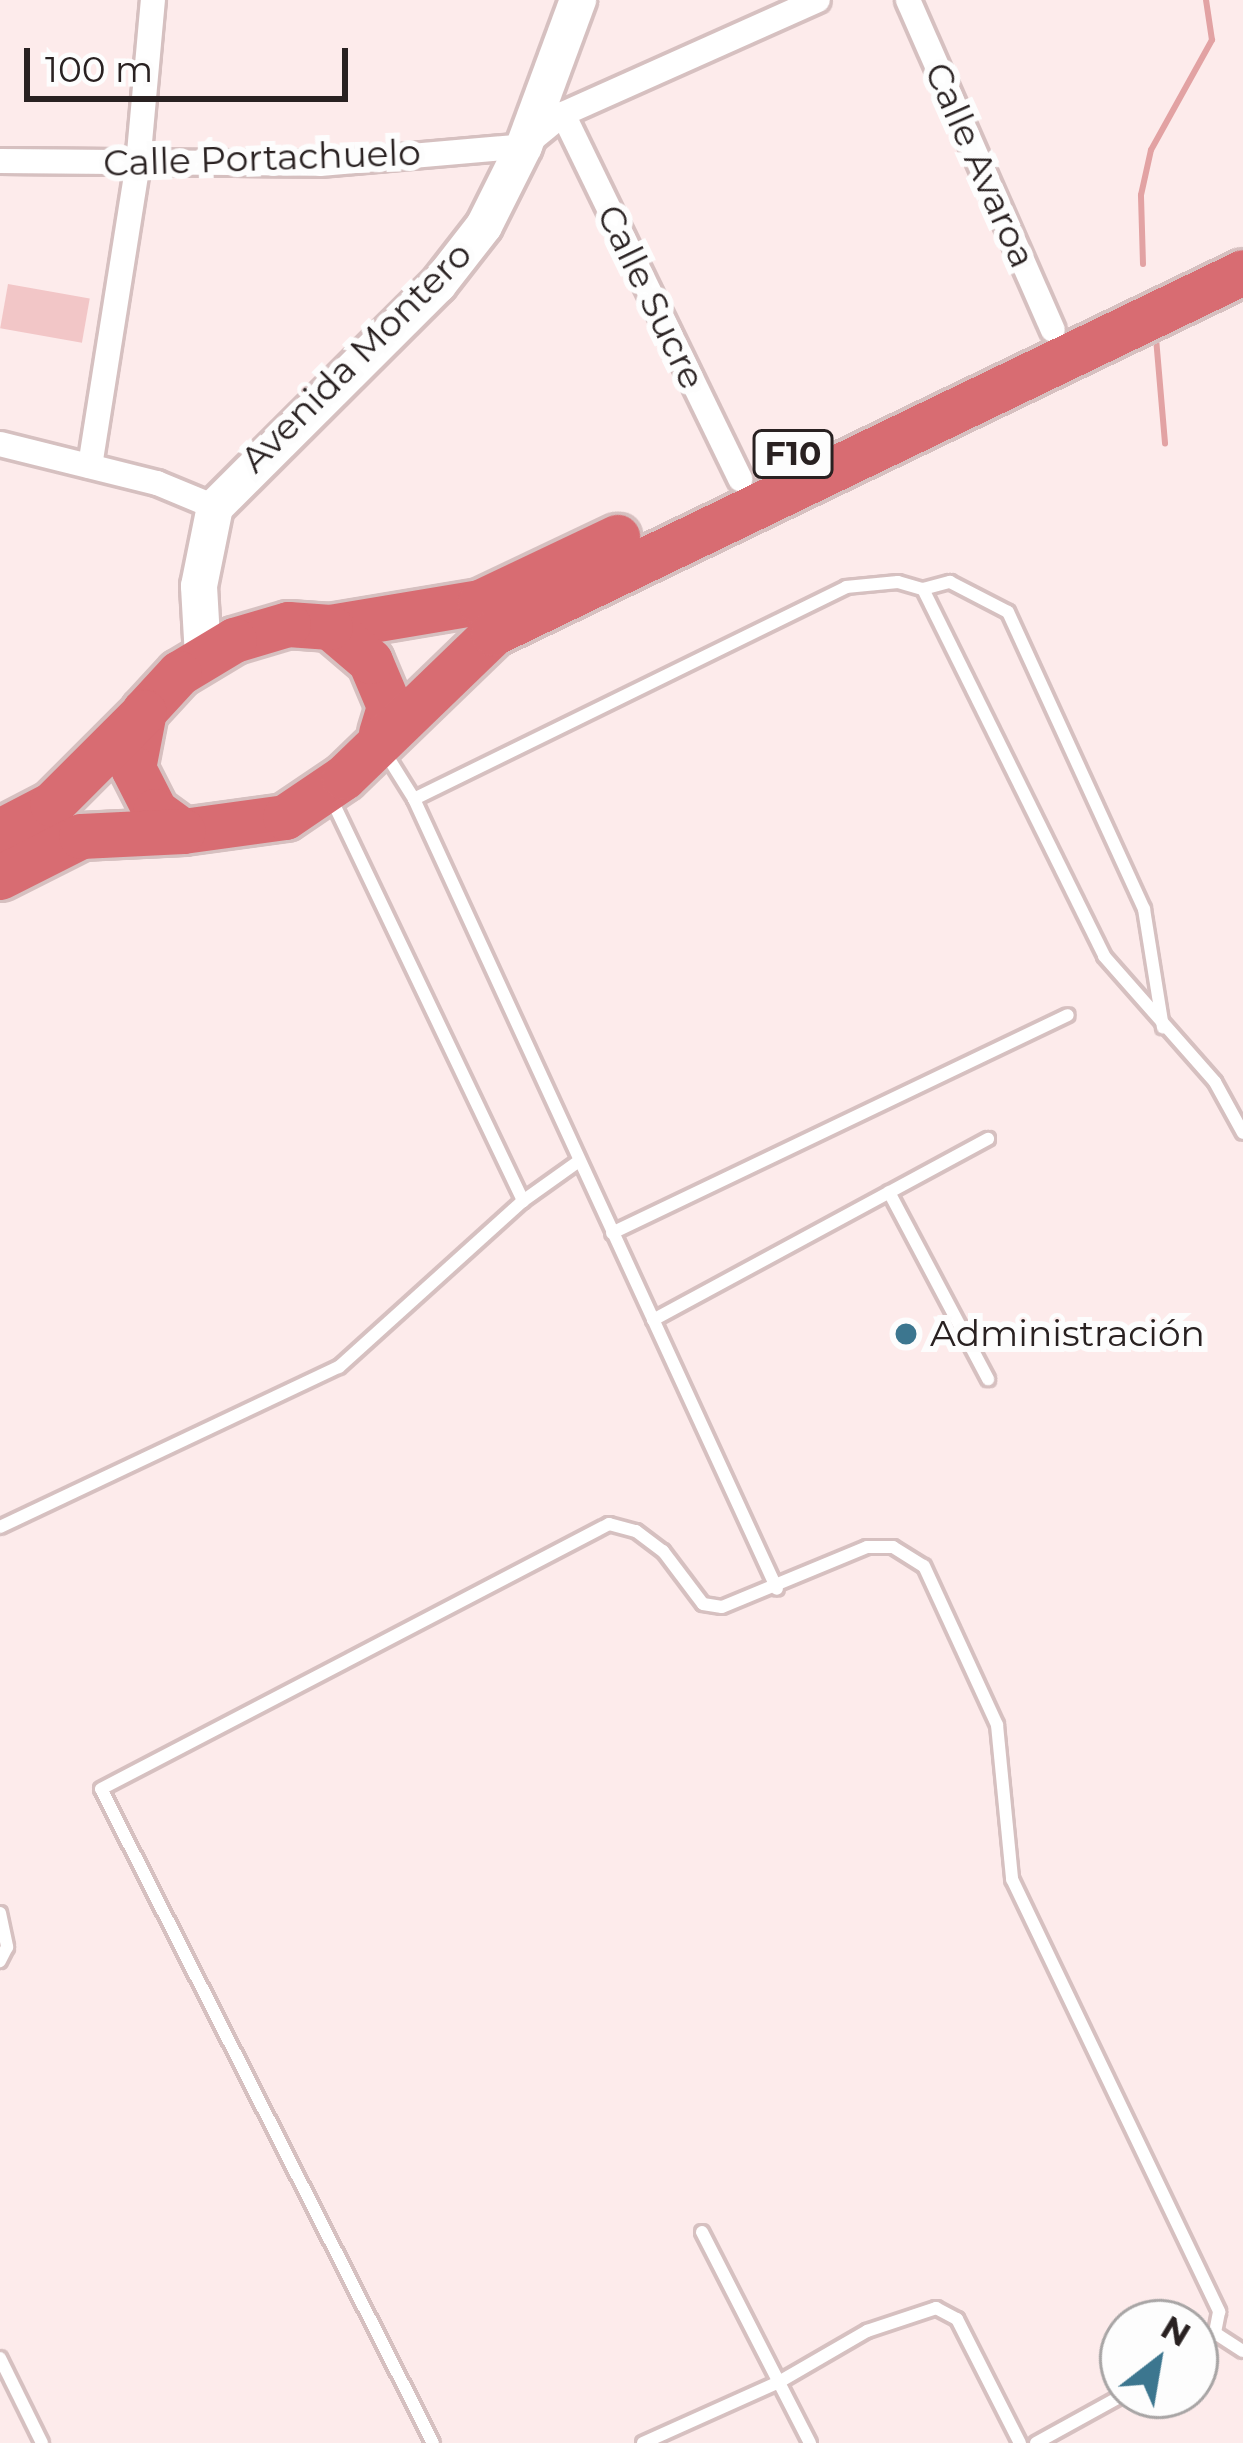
<!DOCTYPE html>
<html>
<head>
<meta charset="utf-8">
<style>
  body { margin:0 }
  #map { position:relative; width:1243px; height:2443px; overflow:hidden; background:#fdebeb; font-family:Montserrat,sans-serif }
  div>[style] { position:absolute }
  [style*='--x'] { left:calc(var(--x)*1px); top:calc(var(--y)*1px); width:calc(var(--w)*1px); rotate:calc(var(--a)*1deg) }
  .green>* { inset:0; background:#f2c6c7; transform-origin:0 0 }
  .stream>* { height:6px; margin:-3px; padding:0 3px; transform-origin:3px; border-radius:3px; background:#e2a2a3 }
  .roads { filter:drop-shadow(3px 0 #d6c0c0) drop-shadow(-3px 0 #d6c0c0) drop-shadow(0 3px #d6c0c0) drop-shadow(0 -3px #d6c0c0) }
  .lane>* { height:12px; margin:-6px; padding:0 6px; transform-origin:6px; border-radius:6px; background:#fff }
  .street>* { height:24px; margin:-12px; padding:0 12px; transform-origin:12px; border-radius:12px; background:#fff }
  .secondary>* { height:36px; margin:-18px; padding:0 18px; transform-origin:18px; border-radius:18px; background:#fff }
  .highway>* { height:45px; margin:-22.5px; padding:0 22.5px; transform-origin:22.5px; border-radius:22.5px; background:#d86c72 }
  .dots>* { width:33px; height:33px; translate:-50% -50%; box-sizing:border-box; border:6px solid #fdfdfd; border-radius:50% }
  span { translate:-50% -50%; white-space:nowrap; text-align:center; line-height:1.15; -webkit-text-stroke:12px #fdfdfd; paint-order:stroke }
  .shield-label span { padding:3px 9px; background:#fdfdfd; border:3px solid; border-radius:9px; -webkit-text-stroke-width:0 }
  .shield-label { font-size:33px; color:#292121; font-weight:700 }
  .street-label { font-size:36px; color:#292121 }
  .poi-label { font-size:36px; color:#292121 }
  .left { translate:0 -50%; text-align:left }
  .north { position:absolute; left:1099px; top:2299px; width:120px; height:120px; box-sizing:border-box; background:#fdfdfd; border:3px solid #a8a5a5; border-radius:50%; rotate:31deg; font-size:33px; font-weight:700; line-height:48px; text-align:center; color:#292121 }
  .north::after { content:''; display:block; margin:auto; width:42px; height:54px; background:#3c768f; clip-path:polygon(50% 0,100% 100%,50% 72%,0 100%) }
  .scale { position:absolute; left:24px; top:48px; width:324px; height:54px; box-sizing:border-box; border:6px solid #292121; border-top:0; padding-left:15px; font-size:36px; line-height:42px; white-space:nowrap; color:#292121; -webkit-text-stroke:9px #fdfdfd; paint-order:stroke }
</style>
</head>
<body>
<div id="map">
  <div class="green">
    <i style="left:8px;top:284px;width:83px;height:45px;rotate:10deg"></i>
  </div>
  <div class="stream">
    <i style="--x:1143;--y:264;--w:69;--a:-91.7"></i>
    <i style="--x:1141;--y:195;--w:46;--a:-77.5"></i>
    <i style="--x:1151;--y:150;--w:126;--a:-61"></i>
    <i style="--x:1212;--y:40;--w:40;--a:-98.5"></i>
    <i style="--x:1156;--y:338;--w:106;--a:85.1"></i>
  </div>
  <div class="roads">
    <div class="lane">
      <i style="--x:923;--y:589;--w:28;--a:-15"></i>
      <i style="--x:950;--y:582;--w:65;--a:27.3"></i>
      <i style="--x:1008;--y:612;--w:327;--a:65.4"></i>
      <i style="--x:1144;--y:909;--w:120;--a:80.9"></i>
      <i style="--x:384;--y:751;--w:57;--a:58"></i>
      <i style="--x:414;--y:799;--w:869;--a:65.32"></i>
      <i style="--x:330;--y:796;--w:449;--a:64.5"></i>
      <i style="--x:414;--y:799;--w:481;--a:-26.1"></i>
      <i style="--x:846;--y:587;--w:52;--a:-5.5"></i>
      <i style="--x:898;--y:582;--w:26;--a:16"></i>
      <i style="--x:923;--y:589;--w:409;--a:63.7"></i>
      <i style="--x:1104;--y:956;--w:168;--a:48.6"></i>
      <i style="--x:1215;--y:1082;--w:58;--a:61.2"></i>
      <i style="--x:889;--y:1192;--w:212;--a:62.1"></i>
      <i style="--x:612;--y:1233;--w:505;--a:-25.55"></i>
      <i style="--x:653;--y:1320;--w:381;--a:-28.4"></i>
      <i style="--x:0;--y:1527;--w:375;--a:-25.3"></i>
      <i style="--x:339;--y:1367;--w:248;--a:-42.1"></i>
      <i style="--x:523;--y:1201;--w:69;--a:-35.5"></i>
      <i style="--x:0;--y:1913;--w:35;--a:78"></i>
      <i style="--x:7;--y:1947;--w:16;--a:117"></i>
      <i style="--x:702;--y:2232;--w:237;--a:62.9"></i>
      <i style="--x:1215;--y:2333;--w:33;--a:33"></i>
      <i style="--x:0;--y:2358;--w:95;--a:63.7"></i>
      <i style="--x:433;--y:2443;--w:733;--a:-116.91"></i>
      <i style="--x:101;--y:1789;--w:573;--a:-27.55"></i>
      <i style="--x:609;--y:1524;--w:28;--a:15"></i>
      <i style="--x:636;--y:1531;--w:34;--a:37"></i>
      <i style="--x:663;--y:1551;--w:66;--a:53"></i>
      <i style="--x:703;--y:1604;--w:19;--a:9"></i>
      <i style="--x:722;--y:1607;--w:157;--a:-22.5"></i>
      <i style="--x:867;--y:1547;--w:26;--a:0"></i>
      <i style="--x:893;--y:1547;--w:36;--a:32"></i>
      <i style="--x:924;--y:1566;--w:175;--a:65.3"></i>
      <i style="--x:997;--y:1725;--w:155;--a:84.4"></i>
      <i style="--x:1012;--y:1879;--w:480;--a:64.4"></i>
      <i style="--x:1219;--y:2312;--w:21;--a:101"></i>
      <i style="--x:1215;--y:2333;--w:30;--a:132"></i>
      <i style="--x:643;--y:2443;--w:149;--a:-24.2"></i>
      <i style="--x:779;--y:2382;--w:102;--a:-30.1"></i>
      <i style="--x:867;--y:2331;--w:73;--a:-18.4"></i>
      <i style="--x:936;--y:2308;--w:24;--a:28"></i>
      <i style="--x:957;--y:2319;--w:139;--a:63.1"></i>
      <i style="--x:1036;--y:2443;--w:99;--a:-28.9"></i>
    </div>
    <div class="street">
      <i style="--x:908;--y:0;--w:360;--a:66.3"></i>
      <i style="--x:563;--y:114;--w:406;--a:64.1"></i>
      <i style="--x:0;--y:161;--w:320;--a:0.5"></i>
      <i style="--x:320;--y:164;--w:205;--a:-5"></i>
      <i style="--x:524;--y:146;--w:50;--a:-39.4"></i>
      <i style="--x:563;--y:114;--w:279;--a:-24.1"></i>
      <i style="--x:0;--y:444;--w:162;--a:14"></i>
      <i style="--x:157;--y:483;--w:63;--a:22.5"></i>
      <i style="--x:90;--y:466;--w:306;--a:-81"></i>
      <i style="--x:138;--y:164;--w:165;--a:-84.8"></i>
    </div>
    <div class="secondary">
      <i style="--x:203;--y:656;--w:70;--a:-93.3"></i>
      <i style="--x:199;--y:586;--w:81;--a:-78.6"></i>
      <i style="--x:215;--y:507;--w:315;--a:-44.9"></i>
      <i style="--x:438;--y:285;--w:75;--a:-52.1"></i>
      <i style="--x:484;--y:226;--w:89;--a:-63.4"></i>
      <i style="--x:524;--y:146;--w:156;--a:-69.7"></i>
    </div>
    <div class="highway">
      <i style="--x:330;--y:627;--w:152;--a:-9.5"></i>
      <i style="--x:480;--y:602;--w:152;--a:-25.4"></i>
      <i style="--x:381;--y:733;--w:28;--a:-73"></i>
      <i style="--x:389;--y:706;--w:49;--a:-112.9"></i>
      <i style="--x:370;--y:661;--w:52;--a:-139.6"></i>
      <i style="--x:330;--y:627;--w:42;--a:-175.9"></i>
      <i style="--x:288;--y:624;--w:56;--a:163.5"></i>
      <i style="--x:234;--y:640;--w:64;--a:149"></i>
      <i style="--x:179;--y:673;--w:52;--a:132.6"></i>
      <i style="--x:144;--y:711;--w:58;--a:100.9"></i>
      <i style="--x:133;--y:768;--w:48;--a:62.9"></i>
      <i style="--x:155;--y:811;--w:34;--a:36"></i>
      <i style="--x:183;--y:831;--w:103;--a:-7.8"></i>
      <i style="--x:285;--y:817;--w:71;--a:-34.1"></i>
      <i style="--x:344;--y:777;--w:207;--a:-44"></i>
      <i style="--x:493;--y:633;--w:832;--a:-25.7"></i>
      <i style="--x:0;--y:831;--w:59;--a:-27.4"></i>
      <i style="--x:52;--y:804;--w:130;--a:-45"></i>
      <i style="--x:0;--y:877;--w:91;--a:-26.8"></i>
      <i style="--x:81;--y:836;--w:102;--a:-2.8"></i>
    </div>
  </div>
  <div class="dots">
    <i style="left:906px;top:1334px;background:#3c768f"></i>
  </div>
  <div class="shield-label">
    <span style="left:793px;top:454px">F10</span>
  </div>
  <div class="street-label">
    <span style="left:262px;top:158px;rotate:-2deg">Calle Portachuelo</span>
    <span style="left:980px;top:165px;rotate:66deg">Calle Avaroa</span>
    <span style="left:651px;top:297px;rotate:64deg">Calle Sucre</span>
    <span style="left:356px;top:357px;rotate:-45deg">Avenida Montero</span>
  </div>
  <div class="poi-label">
    <span class="left" style="left:930px;top:1334px">Administración</span>
  </div>
  <div class="north">N</div>
  <div class="scale">100 m</div>
</div>
</body>
</html>
